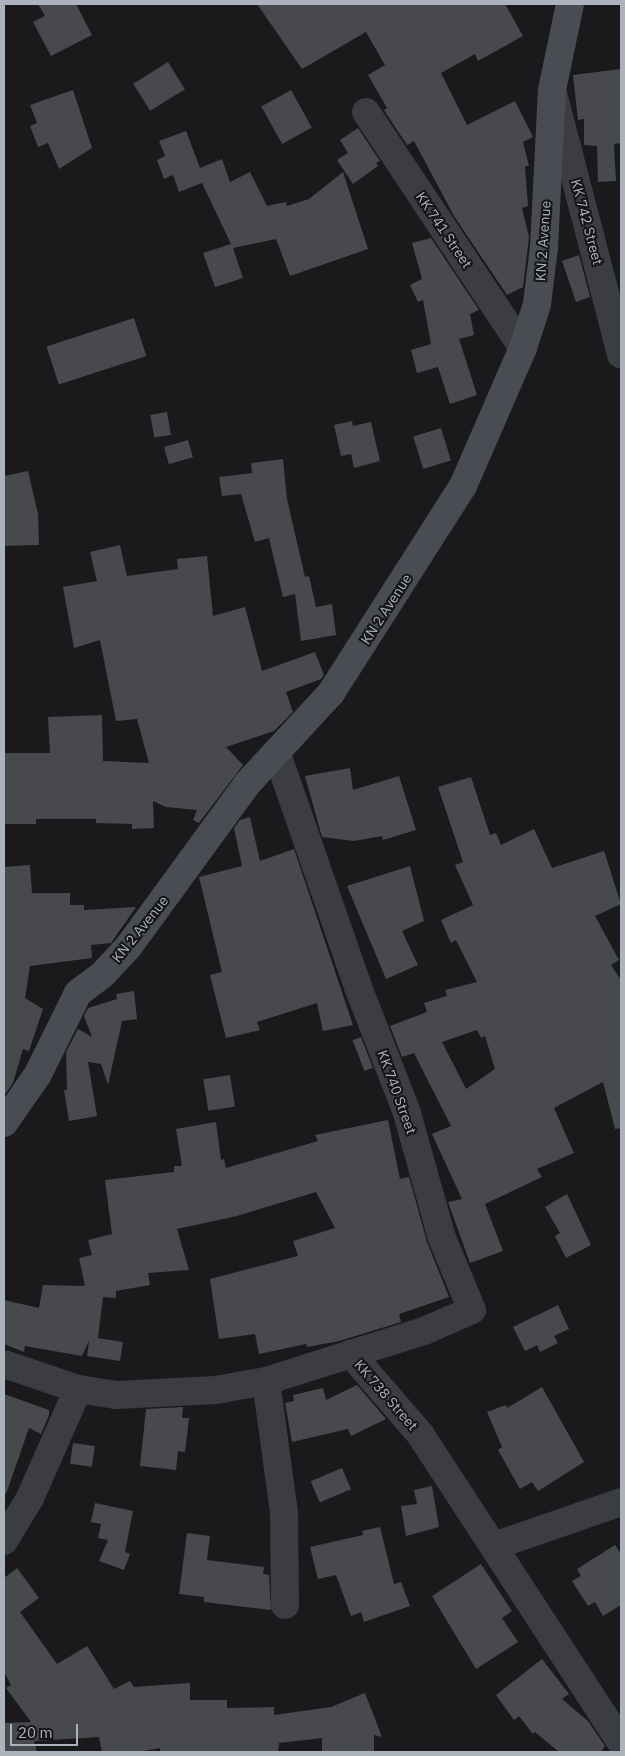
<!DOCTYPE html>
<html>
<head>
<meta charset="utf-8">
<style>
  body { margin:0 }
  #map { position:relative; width:625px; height:1756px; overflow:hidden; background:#1a1a1d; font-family:"IBM Plex Sans",sans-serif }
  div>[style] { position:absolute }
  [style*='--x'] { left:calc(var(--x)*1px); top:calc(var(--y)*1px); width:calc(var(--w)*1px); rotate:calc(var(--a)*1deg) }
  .building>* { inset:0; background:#47494d; transform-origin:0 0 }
  .street>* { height:28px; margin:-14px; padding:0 14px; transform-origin:14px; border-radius:14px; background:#3b3d42 }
  .secondary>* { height:28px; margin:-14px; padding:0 14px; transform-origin:14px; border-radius:14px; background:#494c52 }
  span { translate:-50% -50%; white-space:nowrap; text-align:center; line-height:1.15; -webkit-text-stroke:4px #151518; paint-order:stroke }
  .street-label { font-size:14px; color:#adb3bc }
  .frame { position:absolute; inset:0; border:5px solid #adb3bc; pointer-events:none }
  .scale { position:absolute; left:10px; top:1724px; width:68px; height:22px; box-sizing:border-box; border:2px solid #adb3bc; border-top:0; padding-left:6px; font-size:15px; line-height:18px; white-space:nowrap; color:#adb3bc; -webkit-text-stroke:4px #151518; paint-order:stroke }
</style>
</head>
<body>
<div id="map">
  <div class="building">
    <i style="clip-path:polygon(38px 4px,76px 4px,92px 35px,51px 56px,33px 22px,45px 16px)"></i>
    <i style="clip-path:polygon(257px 4px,505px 4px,523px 36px,478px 61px,475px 54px,441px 73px,467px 125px,515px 101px,533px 137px,523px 142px,529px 166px,525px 166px,528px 206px,522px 208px,529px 237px,523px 287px,507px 295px,454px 216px,414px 141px,407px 145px,384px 110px,387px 108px,368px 75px,385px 65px,366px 32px,302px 69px)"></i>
    <i style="left:168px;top:62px;width:32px;height:41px;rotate:58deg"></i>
    <i style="clip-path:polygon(621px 69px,621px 143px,614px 144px,616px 181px,598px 182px,597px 146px,584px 145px,584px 119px,578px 120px,573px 75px)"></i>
    <i style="clip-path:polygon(73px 90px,92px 148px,59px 169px,48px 143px,38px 147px,30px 126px,37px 123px,30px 105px)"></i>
    <i style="left:291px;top:90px;width:43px;height:34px;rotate:61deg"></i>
    <i style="clip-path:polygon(358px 128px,380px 161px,376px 163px,378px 166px,353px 184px,337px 160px,348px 153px,340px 140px)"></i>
    <i style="clip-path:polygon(186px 131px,200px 168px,222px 159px,230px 182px,250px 172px,267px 206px,286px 202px,287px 206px,309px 199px,343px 172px,368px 249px,290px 276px,276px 239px,233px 248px,243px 278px,215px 287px,203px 253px,231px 244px,202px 183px,179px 192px,173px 175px,164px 179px,157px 160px,165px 156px,159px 141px)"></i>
    <i style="clip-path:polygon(431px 238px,479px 310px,470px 314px,474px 335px,459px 339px,477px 395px,450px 404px,438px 367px,417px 373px,411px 350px,431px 344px,423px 300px,418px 302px,410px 285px,422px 279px,412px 243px)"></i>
    <i style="clip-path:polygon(579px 255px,590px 297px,576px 302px,562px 261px)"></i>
    <i style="left:134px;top:318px;width:40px;height:92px;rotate:72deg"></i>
    <i style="left:167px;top:412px;width:23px;height:17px;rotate:80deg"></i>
    <i style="clip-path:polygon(352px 421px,353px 426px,371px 422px,380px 461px,354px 468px,351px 454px,341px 456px,334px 425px)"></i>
    <i style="left:441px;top:428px;width:34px;height:29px;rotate:73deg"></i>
    <i style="left:188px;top:440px;width:18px;height:25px;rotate:74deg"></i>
    <i style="clip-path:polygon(283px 459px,287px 499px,305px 577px,309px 576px,316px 607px,332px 604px,336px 635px,301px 641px,295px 594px,283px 597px,269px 538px,255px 542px,241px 494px,222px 496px,219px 477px,252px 473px,251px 463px)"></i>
    <i style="clip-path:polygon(28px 471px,38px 514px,39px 545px,4px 546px,4px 476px)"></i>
    <i style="clip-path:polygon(120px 545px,127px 576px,178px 569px,177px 559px,207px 556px,213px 616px,245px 607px,262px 671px,315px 652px,324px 675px,321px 679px,286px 692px,293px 712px,274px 731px,226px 747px,243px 765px,199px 823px,193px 820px,197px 810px,166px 807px,153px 801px,154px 828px,132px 829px,132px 824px,96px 823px,96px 819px,36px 819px,36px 824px,5px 824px,4px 753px,50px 753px,48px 717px,102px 715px,103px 761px,149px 763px,137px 719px,116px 721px,100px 640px,74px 648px,63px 587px,97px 581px,90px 552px)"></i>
    <i style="clip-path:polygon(350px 768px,353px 790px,399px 776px,416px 830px,383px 840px,382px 836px,354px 841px,322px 837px,305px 776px)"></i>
    <i style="clip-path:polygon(evenodd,471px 777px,490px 835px,496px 833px,501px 845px,534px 829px,552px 868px,604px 851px,621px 904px,595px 916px,619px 960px,611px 965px,621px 980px,621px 1128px,615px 1129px,603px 1082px,554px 1108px,574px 1153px,537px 1169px,542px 1177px,485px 1204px,503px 1251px,470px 1263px,448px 1202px,462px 1199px,432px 1134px,451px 1126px,414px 1053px,402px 1057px,390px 1026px,427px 1012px,424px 1003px,447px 996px,445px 990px,477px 982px,456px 940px,451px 943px,441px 920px,473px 905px,455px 865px,463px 862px,438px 787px,471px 777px,477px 1030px,481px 1038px,485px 1036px,495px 1069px,466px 1089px,442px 1042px,477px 1030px)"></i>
    <i style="clip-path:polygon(250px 817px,260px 861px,294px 849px,353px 1025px,323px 1031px,317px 1003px,257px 1022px,260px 1030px,226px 1038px,210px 975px,222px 972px,199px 877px,242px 866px,234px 828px,240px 820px)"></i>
    <i style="clip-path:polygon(30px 865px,32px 893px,70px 893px,70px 905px,84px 905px,84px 910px,136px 907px,111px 943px,91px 945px,92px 958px,30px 966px,25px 998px,43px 1009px,29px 1051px,23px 1049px,13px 1083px,4px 1096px,4px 867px)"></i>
    <i style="clip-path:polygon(410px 866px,424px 921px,402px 931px,418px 965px,386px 979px,347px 886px)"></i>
    <i style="clip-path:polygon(134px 991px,137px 1019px,122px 1021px,108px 1085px,101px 1064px,88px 1062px,97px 1116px,69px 1121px,64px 1090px,67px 1090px,66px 1052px,78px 1029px,92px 1037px,84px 1016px,88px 1008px,117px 999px,116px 994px)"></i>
    <i style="left:361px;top:1037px;width:33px;height:9px;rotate:69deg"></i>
    <i style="left:230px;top:1075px;width:32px;height:27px;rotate:81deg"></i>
    <i style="clip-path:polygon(388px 1120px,400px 1179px,409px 1177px,427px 1242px,449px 1297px,399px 1314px,401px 1322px,339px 1341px,307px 1347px,306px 1344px,259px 1354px,255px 1334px,219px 1339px,210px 1279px,298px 1256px,293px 1241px,335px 1228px,316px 1192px,237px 1216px,177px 1229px,189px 1270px,148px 1273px,150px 1285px,116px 1291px,116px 1298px,103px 1297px,98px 1338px,123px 1342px,120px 1361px,87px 1356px,89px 1341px,82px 1356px,25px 1346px,24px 1352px,4px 1344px,4px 1300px,39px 1308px,43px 1285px,85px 1286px,79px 1258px,92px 1255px,88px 1240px,112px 1234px,105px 1180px,174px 1172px,174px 1166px,182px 1166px,176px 1129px,216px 1122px,221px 1160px,224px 1159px,226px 1168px,318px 1141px,315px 1135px)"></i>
    <i style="clip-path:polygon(567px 1194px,591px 1245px,566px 1258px,555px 1236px,560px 1233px,545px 1207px)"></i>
    <i style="clip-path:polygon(558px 1305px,569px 1329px,554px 1336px,558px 1343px,540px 1352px,537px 1345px,525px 1351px,513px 1327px)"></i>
    <i style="clip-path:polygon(357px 1385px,386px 1419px,351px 1436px,348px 1429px,292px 1442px,285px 1403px,294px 1401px,293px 1395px,323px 1388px,326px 1400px)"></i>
    <i style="clip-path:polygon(542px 1387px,584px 1462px,538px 1491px,532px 1482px,520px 1489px,498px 1450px,502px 1447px,487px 1412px,506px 1405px,507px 1408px)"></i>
    <i style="clip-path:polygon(4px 1394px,49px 1410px,49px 1415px,41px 1434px,29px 1428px,6px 1494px,4px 1493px)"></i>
    <i style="clip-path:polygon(183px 1407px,182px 1418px,189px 1418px,185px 1452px,178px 1451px,176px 1470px,140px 1466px,146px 1409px)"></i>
    <i style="left:73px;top:1443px;width:22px;height:21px;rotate:8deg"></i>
    <i style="left:342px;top:1468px;width:23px;height:34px;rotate:67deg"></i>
    <i style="clip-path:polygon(432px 1486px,439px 1527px,406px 1536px,401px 1506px,417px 1504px,414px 1490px)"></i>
    <i style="clip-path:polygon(95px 1503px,133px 1511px,125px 1552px,130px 1554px,124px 1570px,99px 1561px,108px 1540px,98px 1538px,101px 1524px,91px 1522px)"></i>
    <i style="clip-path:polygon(380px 1527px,394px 1584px,401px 1582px,410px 1606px,364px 1622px,361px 1612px,351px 1616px,336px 1575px,318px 1579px,310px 1547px,363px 1535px,362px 1531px)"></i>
    <i style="clip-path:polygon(187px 1533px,210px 1536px,207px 1560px,264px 1567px,263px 1574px,269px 1575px,271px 1610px,204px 1602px,204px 1597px,179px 1594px)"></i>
    <i style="clip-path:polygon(615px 1545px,621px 1554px,621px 1605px,603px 1616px,595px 1602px,588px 1606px,572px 1581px,581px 1576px,577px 1569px)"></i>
    <i style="clip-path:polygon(481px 1564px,512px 1611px,502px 1618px,518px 1642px,476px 1669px,432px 1596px)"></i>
    <i style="clip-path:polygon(17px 1568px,39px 1598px,20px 1612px,57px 1664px,87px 1646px,114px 1689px,130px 1681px,134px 1687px,190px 1683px,190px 1700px,227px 1700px,227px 1708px,274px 1707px,274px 1715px,331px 1707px,365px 1693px,382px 1737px,374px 1735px,374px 1752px,322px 1752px,322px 1738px,279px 1743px,278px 1752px,160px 1752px,160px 1748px,138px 1752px,102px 1752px,99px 1737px,34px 1741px,37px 1752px,4px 1752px,4px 1723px,31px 1722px,6px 1688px,11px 1685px,4px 1672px,4px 1578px)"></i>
    <i style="clip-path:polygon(542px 1659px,569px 1694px,562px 1699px,588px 1721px,605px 1746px,601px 1752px,559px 1752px,535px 1732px,533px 1734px,519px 1716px,514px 1720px,496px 1695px)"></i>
  </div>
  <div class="street">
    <i style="--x:554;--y:97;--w:266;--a:75.4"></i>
    <i style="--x:366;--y:112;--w:283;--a:56.4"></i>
    <i style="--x:277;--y:754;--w:247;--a:70.8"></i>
    <i style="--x:358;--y:987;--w:135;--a:68.7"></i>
    <i style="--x:407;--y:1113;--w:130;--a:74.4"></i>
    <i style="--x:442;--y:1238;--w:78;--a:67.4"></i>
    <i style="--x:472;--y:1310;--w:52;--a:156.4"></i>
    <i style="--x:424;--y:1331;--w:77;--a:162.5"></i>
    <i style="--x:4;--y:1364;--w:78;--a:18.7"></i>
    <i style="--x:78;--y:1389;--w:38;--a:9"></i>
    <i style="--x:116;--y:1395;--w:100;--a:-2.9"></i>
    <i style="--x:216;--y:1390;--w:51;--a:-10.2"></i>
    <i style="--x:266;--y:1381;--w:89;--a:-17.6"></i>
    <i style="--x:351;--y:1354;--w:106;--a:49.2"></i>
    <i style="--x:420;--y:1434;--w:368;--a:56.9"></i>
    <i style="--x:266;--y:1381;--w:132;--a:82.2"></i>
    <i style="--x:284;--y:1512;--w:93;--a:89.4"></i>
    <i style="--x:4;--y:1541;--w:50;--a:-58.8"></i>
    <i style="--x:30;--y:1498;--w:119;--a:-66.2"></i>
    <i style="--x:494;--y:1546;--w:134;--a:-19.1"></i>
  </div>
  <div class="secondary">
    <i style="--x:4;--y:1123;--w:60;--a:-55.2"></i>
    <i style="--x:38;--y:1074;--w:90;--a:-63.7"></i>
    <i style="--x:78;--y:993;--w:31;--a:-37"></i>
    <i style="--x:103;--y:974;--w:38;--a:-47"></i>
    <i style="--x:129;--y:946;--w:200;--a:-53.9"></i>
    <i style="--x:247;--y:784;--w:124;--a:-47.3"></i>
    <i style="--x:331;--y:693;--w:246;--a:-57.5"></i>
    <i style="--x:463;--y:486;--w:150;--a:-66.5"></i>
    <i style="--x:523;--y:348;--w:46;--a:-72.3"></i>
    <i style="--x:537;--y:304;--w:57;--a:-83"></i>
    <i style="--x:544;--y:247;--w:157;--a:-87.1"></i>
    <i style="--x:552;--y:90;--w:88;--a:-78.2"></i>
  </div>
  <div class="street-label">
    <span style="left:587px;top:222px;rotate:75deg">KK 742 Street</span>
    <span style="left:444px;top:230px;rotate:56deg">KK 741 Street</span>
    <span style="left:543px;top:241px;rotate:-86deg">KN 2 Avenue</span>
    <span style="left:386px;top:609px;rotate:-57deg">KN 2 Avenue</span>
    <span style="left:140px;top:929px;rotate:-51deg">KN 2 Avenue</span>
    <span style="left:397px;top:1092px;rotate:70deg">KK 740 Street</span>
    <span style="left:386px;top:1395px;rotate:49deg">KK 738 Street</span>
  </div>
  <div class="frame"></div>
  <div class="scale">20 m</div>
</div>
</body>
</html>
